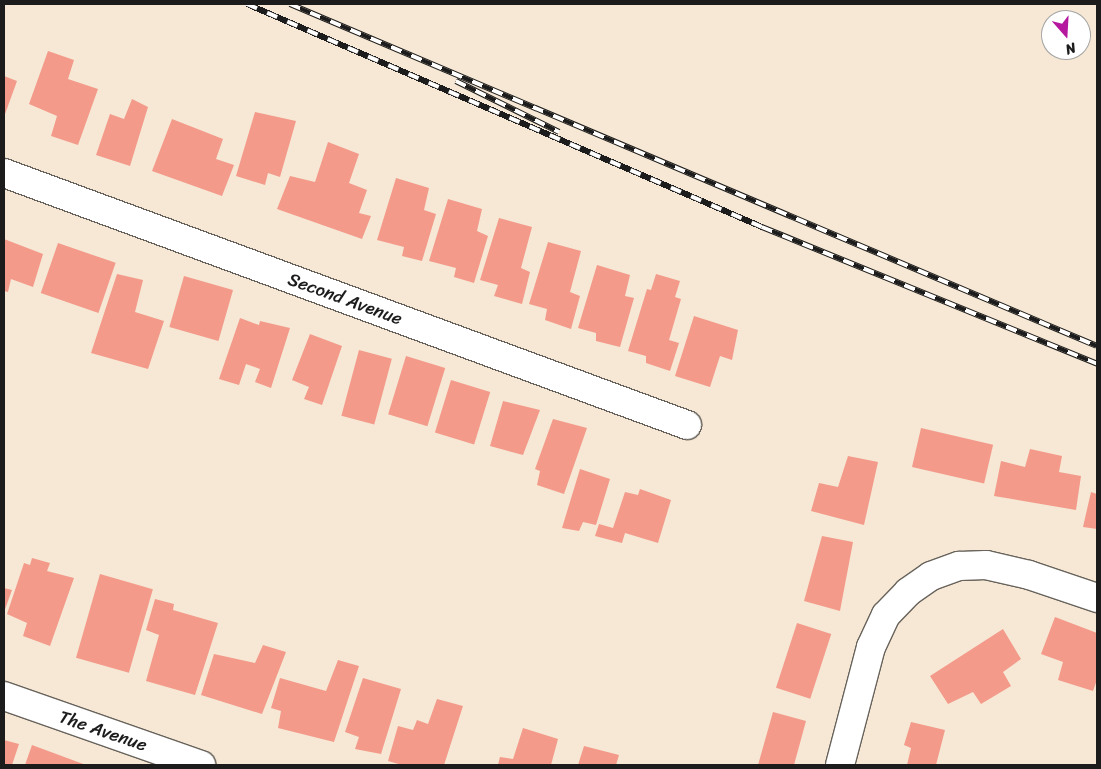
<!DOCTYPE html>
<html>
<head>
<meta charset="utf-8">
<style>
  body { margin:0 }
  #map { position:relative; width:1101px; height:769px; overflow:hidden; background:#f6e8d4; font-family:Sriracha,sans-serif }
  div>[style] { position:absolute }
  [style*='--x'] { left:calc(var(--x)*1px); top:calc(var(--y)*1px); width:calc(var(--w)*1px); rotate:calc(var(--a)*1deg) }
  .building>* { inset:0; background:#f39a8b; transform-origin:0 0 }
  .roads { filter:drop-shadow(1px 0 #68635c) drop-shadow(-1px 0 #68635c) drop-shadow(0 1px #68635c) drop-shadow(0 -1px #68635c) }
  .street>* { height:28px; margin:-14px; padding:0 14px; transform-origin:14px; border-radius:14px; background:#fff }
  .rail>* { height:5.5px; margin-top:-2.75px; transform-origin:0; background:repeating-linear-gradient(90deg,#fff 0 11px,#1c1c1c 0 22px); box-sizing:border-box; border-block:1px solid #1c1c1c }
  span { translate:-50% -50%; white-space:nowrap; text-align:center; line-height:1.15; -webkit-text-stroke:4px #fff; paint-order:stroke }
  .street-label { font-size:18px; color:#1c1c1c }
  .frame { position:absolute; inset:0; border:5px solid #1c1c1c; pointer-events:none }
  .north { position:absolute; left:1041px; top:10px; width:50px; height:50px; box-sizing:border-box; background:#fff; border:1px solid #a4a4a4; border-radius:50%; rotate:161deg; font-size:14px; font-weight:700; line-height:20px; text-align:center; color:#1c1c1c }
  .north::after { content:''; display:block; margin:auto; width:18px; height:22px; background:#b5179e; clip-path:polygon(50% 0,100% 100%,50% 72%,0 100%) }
</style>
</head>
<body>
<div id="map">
  <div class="building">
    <i style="clip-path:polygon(48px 51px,74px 60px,68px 79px,98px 89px,78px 145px,51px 136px,57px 116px,29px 104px)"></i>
    <i style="clip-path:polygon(4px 76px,17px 81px,4px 117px)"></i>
    <i style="clip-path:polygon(132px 99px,148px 107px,130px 166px,96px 155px,110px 114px,124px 119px)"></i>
    <i style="clip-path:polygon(255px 112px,296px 121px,280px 177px,268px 173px,265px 185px,236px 176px)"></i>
    <i style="clip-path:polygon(172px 119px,223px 139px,216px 159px,234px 165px,222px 196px,152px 171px)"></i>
    <i style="clip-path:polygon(328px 142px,359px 154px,349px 183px,367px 190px,359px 213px,371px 216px,362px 239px,277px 209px,290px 176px,315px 182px)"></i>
    <i style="clip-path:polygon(396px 178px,429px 188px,424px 210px,436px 214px,422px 261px,402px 256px,404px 247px,377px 240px)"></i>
    <i style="clip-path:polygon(448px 199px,482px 209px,477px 231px,488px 236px,474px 283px,454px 277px,456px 268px,429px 261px)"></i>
    <i style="clip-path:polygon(499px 218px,532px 227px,521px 268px,530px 272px,522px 304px,494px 296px,498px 285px,480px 280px)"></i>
    <i style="clip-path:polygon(4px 239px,43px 254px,33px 287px,11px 279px,8px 292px,4px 291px)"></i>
    <i style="clip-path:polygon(548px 242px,581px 251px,570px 292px,580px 296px,571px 329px,545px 320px,547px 309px,529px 304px)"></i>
    <i style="left:58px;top:243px;width:61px;height:53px;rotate:19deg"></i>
    <i style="clip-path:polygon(597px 265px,630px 275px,625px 296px,634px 298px,620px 347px,596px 341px,596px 333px,578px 328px)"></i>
    <i style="clip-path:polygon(117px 274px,143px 280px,135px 312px,164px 321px,148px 369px,91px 353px)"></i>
    <i style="clip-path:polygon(656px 274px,680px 281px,675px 297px,681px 299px,669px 340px,679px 343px,670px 371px,646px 363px,646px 356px,628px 351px,647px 289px,651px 290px)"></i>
    <i style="left:184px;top:276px;width:51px;height:53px;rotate:16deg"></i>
    <i style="clip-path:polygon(694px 316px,738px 330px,732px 360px,720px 356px,710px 387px,675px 376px)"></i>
    <i style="clip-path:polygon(240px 318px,259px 325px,260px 321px,290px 328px,271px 388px,255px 382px,260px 369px,246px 364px,239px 385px,219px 379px)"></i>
    <i style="clip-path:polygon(310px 334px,342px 346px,322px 405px,304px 399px,309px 387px,292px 380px)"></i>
    <i style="left:359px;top:350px;width:34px;height:68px;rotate:15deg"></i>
    <i style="left:406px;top:356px;width:41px;height:61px;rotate:17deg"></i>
    <i style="left:451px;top:380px;width:41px;height:55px;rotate:17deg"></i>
    <i style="clip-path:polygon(503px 401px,540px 410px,523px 455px,490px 446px)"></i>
    <i style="clip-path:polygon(553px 419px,587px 428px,564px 494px,537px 485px,540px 471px,535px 469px)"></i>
    <i style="left:921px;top:428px;width:74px;height:40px;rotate:13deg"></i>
    <i style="clip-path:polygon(1030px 449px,1062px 456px,1059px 472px,1081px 476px,1076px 510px,994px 496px,1001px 461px,1025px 467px)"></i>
    <i style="clip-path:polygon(848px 456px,878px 462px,864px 525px,811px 511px,819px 483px,838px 487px)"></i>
    <i style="clip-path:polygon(580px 469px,610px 479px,596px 525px,583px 522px,579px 531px,562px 528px)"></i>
    <i style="clip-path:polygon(640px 489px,671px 500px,658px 543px,625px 533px,622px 543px,595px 536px,599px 524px,613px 528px,625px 492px,638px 495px)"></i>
    <i style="clip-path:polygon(1091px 492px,1097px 494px,1097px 529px,1083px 527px)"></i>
    <i style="clip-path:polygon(822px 536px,853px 542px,840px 611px,804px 601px)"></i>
    <i style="clip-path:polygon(32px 558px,50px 563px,47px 571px,74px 578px,50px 646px,23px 636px,27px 623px,7px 614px,24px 563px,30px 565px)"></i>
    <i style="left:100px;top:574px;width:55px;height:87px;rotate:16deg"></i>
    <i style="clip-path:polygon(4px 588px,12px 590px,4px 612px)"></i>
    <i style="clip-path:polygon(155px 599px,174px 604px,173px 610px,218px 623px,195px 695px,146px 681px,159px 635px,146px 630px)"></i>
    <i style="clip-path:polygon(1055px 617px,1097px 633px,1097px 680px,1093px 691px,1058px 680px,1063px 662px,1041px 654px)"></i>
    <i style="left:797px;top:623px;width:36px;height:68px;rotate:18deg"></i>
    <i style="clip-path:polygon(1003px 629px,1021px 659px,1003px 672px,1011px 686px,981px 704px,973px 692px,948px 704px,930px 676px)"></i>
    <i style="clip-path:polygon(263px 645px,286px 652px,262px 714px,201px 695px,214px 654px,255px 663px)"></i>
    <i style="clip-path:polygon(338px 660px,359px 666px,334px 742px,278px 728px,281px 711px,271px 708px,280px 678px,326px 691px)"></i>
    <i style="clip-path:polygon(363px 678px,401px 689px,381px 754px,355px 749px,359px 737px,345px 732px)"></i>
    <i style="clip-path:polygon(437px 699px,463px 706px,444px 765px,402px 765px,388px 761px,398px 726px,413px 730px,417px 720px,428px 724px)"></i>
    <i style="clip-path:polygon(773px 712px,806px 721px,794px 765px,758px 765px)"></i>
    <i style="clip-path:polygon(911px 722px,945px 730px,936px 765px,907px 765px,911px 748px,904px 745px)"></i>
    <i style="clip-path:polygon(523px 728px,558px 739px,551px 765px,498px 765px,500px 757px,513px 759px)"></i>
    <i style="clip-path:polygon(4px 740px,19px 744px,12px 765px,4px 765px)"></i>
    <i style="clip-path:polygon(32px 745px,86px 765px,25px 765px)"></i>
    <i style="clip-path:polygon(584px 746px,619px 755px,616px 765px,578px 765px)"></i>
  </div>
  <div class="roads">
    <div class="street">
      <i style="--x:4;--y:173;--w:728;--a:20.25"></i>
      <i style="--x:4;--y:696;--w:209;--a:19.3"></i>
      <i style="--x:840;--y:765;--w:122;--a:-75.3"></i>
      <i style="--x:871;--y:647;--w:35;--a:-65"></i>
      <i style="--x:886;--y:615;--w:32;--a:-46"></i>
      <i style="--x:908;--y:592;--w:28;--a:-35"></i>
      <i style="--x:931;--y:576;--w:30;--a:-20"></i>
      <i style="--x:959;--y:566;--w:27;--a:-2"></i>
      <i style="--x:986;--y:565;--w:44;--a:13.1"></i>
      <i style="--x:1029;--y:575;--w:72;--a:18.7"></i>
    </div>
  </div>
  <div class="rail">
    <i style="--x:247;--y:4;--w:561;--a:23.41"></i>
    <i style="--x:762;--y:227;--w:362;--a:22.2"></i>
    <i style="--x:290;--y:4;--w:876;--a:22.97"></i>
    <i style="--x:456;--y:81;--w:115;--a:26.3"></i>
  </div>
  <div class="street-label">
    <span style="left:345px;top:299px;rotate:20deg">Second Avenue</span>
    <span style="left:103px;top:731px;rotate:19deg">The Avenue</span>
  </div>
  <div class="frame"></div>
  <div class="north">N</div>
</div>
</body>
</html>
